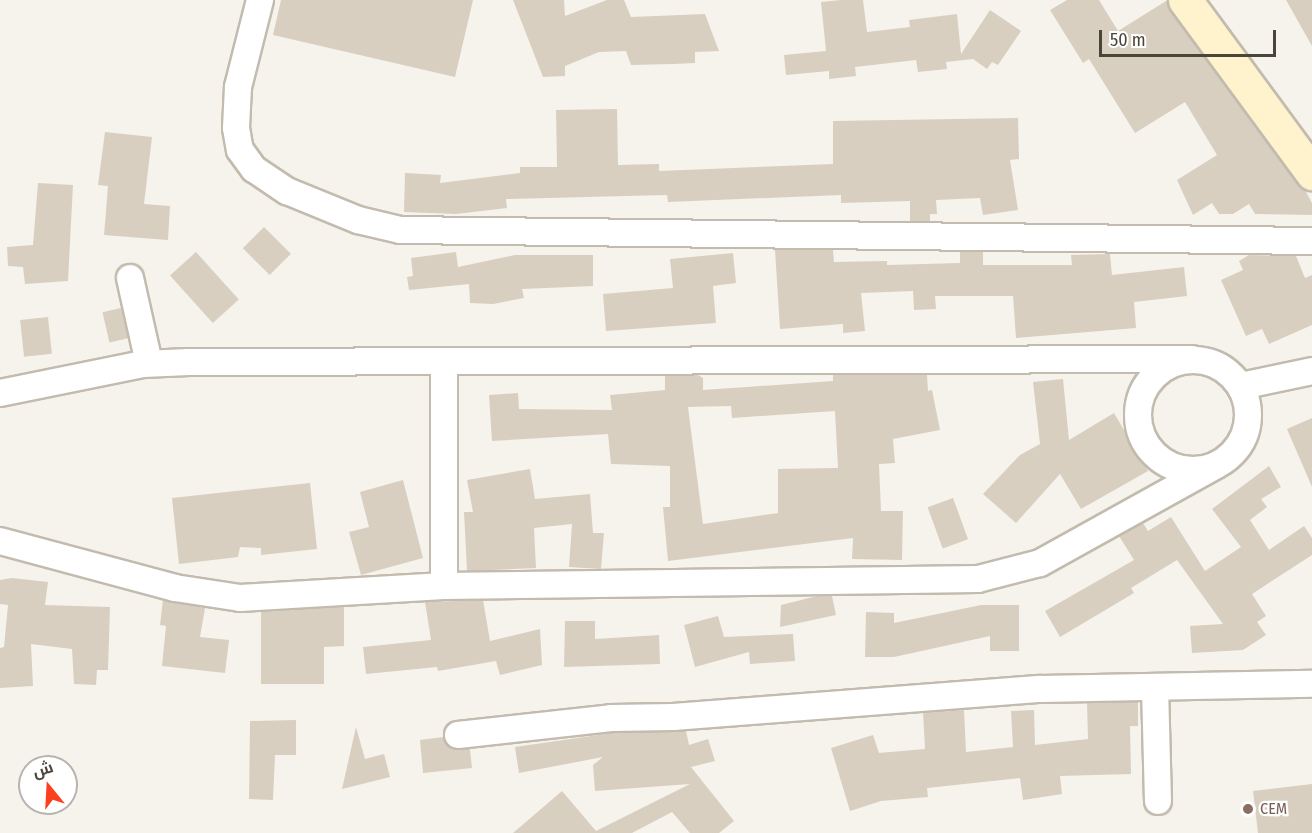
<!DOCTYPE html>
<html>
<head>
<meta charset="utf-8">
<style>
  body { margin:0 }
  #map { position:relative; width:1312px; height:833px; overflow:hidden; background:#f6f3ec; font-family:"Fira Sans Condensed",Cairo,sans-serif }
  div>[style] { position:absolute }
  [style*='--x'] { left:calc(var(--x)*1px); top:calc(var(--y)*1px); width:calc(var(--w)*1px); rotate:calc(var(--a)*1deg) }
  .building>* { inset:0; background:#d8cfc1; transform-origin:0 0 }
  .roads { filter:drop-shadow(2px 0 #c2bbae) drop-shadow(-2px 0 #c2bbae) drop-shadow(0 2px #c2bbae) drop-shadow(0 -2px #c2bbae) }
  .minor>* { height:26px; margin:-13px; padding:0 13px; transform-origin:13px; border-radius:13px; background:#fff }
  .minor>.ring { margin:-13px; padding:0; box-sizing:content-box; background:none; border:26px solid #fff; border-radius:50% }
  .secondary>* { height:33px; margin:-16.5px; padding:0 16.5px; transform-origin:16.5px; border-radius:16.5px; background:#fff3cd }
  .dots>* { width:16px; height:16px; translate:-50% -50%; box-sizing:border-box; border:3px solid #fff; border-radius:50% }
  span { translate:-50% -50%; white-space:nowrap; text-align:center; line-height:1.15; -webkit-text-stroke:4.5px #fff; paint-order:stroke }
  .education-label { font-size:16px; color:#785e54 }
  .left { translate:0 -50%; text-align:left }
  .north { position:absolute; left:18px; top:755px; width:60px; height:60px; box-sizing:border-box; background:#fff; border:2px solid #b7b4b0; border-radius:50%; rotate:342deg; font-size:16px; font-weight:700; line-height:24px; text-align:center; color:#4b4439 }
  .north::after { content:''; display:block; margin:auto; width:21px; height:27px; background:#fc3f1d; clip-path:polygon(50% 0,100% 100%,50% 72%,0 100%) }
  .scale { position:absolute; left:1099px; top:30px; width:177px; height:27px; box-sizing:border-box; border:3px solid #4b4439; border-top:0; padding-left:8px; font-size:18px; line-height:21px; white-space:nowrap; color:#4b4439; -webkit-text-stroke:4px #fff; paint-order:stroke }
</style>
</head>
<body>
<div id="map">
  <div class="building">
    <i style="clip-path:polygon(281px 0,473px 0,455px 77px,273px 35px)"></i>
    <i style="clip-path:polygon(513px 0,564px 0,565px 16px,607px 0,624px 0,631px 17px,705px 14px,719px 51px,695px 52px,695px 63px,673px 64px,631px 65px,626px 51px,599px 52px,565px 66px,565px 76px,543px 77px)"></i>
    <i style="clip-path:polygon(841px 0,863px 0,867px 32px,910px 27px,909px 20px,957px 14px,961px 54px,990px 10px,1021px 31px,998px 65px,992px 62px,987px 69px,973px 59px,946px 62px,947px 69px,918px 72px,916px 60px,855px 67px,856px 76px,829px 79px,829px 71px,786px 75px,784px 55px,826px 51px,821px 2px)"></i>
    <i style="clip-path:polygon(1067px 0,1099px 0,1118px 31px,1166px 1px,1305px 190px,1312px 203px,1312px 215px,1255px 214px,1249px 204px,1233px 214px,1219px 214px,1212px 203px,1193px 215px,1177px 180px,1217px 155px,1185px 102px,1135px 133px,1089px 59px,1083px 63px,1050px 10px)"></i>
    <i style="clip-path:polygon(1286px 0,1312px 0,1312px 46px)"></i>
    <i style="clip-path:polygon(617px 109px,618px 165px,659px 164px,659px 171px,833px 164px,833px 121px,1018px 118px,1019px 159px,1010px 160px,1018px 210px,983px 215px,980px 198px,936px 200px,937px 214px,930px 214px,930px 221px,910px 221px,910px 201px,841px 203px,841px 195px,668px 202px,667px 195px,506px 199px,507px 208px,456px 214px,404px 212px,405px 173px,441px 175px,440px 183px,520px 173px,520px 167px,557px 167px,556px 110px)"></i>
    <i style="clip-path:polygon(105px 132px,152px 137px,144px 204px,170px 206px,168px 240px,104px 235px,108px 186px,98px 185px)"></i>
    <i style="clip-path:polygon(38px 183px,73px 185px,68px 281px,25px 284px,23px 267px,8px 266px,7px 247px,33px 245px)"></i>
    <i style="left:264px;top:227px;width:38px;height:30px;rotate:45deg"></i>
    <i style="clip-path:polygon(775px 250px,833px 250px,834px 262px,887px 261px,887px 265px,960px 263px,960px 252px,983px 252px,983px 265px,1072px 265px,1071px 255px,1110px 254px,1112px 275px,1184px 267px,1187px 296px,1134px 302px,1136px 328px,1016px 338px,1013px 296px,935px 296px,936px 309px,914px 310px,913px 291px,861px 293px,865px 331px,843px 333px,843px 324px,780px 329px)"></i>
    <i style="left:196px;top:252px;width:64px;height:35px;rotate:48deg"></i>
    <i style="clip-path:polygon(456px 252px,458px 267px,515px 255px,593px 255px,593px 286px,522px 289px,524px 298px,493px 304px,470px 303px,469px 284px,409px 290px,407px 277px,413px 276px,411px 258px)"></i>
    <i style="clip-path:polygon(733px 253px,736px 283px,713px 286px,716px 323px,606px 331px,603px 294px,673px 288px,670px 259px)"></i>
    <i style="clip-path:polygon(1249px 255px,1296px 256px,1305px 278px,1312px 275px,1312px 325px,1269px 344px,1262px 329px,1246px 336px,1221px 280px,1243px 270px,1239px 261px)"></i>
    <i style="left:121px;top:308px;width:31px;height:19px;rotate:77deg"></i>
    <i style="left:48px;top:317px;width:37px;height:28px;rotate:84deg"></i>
    <i style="clip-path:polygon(evenodd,698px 375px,703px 378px,703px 390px,833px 381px,833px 375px,927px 375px,928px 391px,932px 390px,940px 430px,893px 439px,895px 463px,879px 464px,881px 511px,903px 511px,902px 560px,852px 559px,853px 538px,668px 561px,663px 507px,670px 507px,670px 466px,611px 464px,608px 434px,492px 441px,489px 395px,518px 393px,519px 409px,612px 410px,610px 395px,665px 390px,665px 376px,698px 375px,731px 406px,732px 418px,835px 411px,838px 468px,778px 469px,778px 513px,703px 524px,688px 407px,731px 406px)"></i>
    <i style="clip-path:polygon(1063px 379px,1069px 440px,1114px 413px,1148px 471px,1081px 509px,1060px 474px,1016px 523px,983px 494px,1020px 455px,1040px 444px,1033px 382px)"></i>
    <i style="clip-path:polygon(1312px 418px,1312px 487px,1287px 429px)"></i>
    <i style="clip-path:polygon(1269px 466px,1281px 487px,1261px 499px,1267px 507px,1250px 520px,1269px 550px,1304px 526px,1312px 538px,1312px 555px,1252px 594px,1266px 616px,1257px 622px,1266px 635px,1243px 650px,1192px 653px,1190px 626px,1223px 624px,1177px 560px,1131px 588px,1134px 593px,1060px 637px,1045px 611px,1134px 560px,1119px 536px,1143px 523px,1148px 531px,1171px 517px,1205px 571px,1241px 547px,1212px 509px)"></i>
    <i style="clip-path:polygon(530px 469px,535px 499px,590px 494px,593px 533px,604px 533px,601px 569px,569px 567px,572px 524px,534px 528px,536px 568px,467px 571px,464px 512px,473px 512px,467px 480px)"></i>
    <i style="clip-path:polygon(403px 480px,423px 558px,361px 575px,349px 532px,369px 527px,360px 492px)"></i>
    <i style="clip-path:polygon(310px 483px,317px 549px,261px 555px,261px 548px,240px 547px,238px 557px,179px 564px,172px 498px)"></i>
    <i style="left:953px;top:498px;width:44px;height:27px;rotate:70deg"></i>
    <i style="clip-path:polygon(12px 578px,48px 582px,45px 605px,110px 607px,108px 670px,97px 670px,96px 685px,74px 684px,72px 649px,31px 644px,33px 686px,0 688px,0 648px,4px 647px,8px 605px,0 604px,0 580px)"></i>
    <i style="clip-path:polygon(817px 596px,832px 596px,836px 615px,780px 627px,781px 605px)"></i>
    <i style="clip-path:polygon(163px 600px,205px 608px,200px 637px,229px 640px,225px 673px,162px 666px,166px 626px,160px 625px)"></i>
    <i style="clip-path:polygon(483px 600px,490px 641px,540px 629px,542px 665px,500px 675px,496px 661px,438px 671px,437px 667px,366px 674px,363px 647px,431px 640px,425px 602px)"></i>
    <i style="clip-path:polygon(981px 605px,1019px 605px,1019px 651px,990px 651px,990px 636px,894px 657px,865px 657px,866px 612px,894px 613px,894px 623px)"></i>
    <i style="clip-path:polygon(344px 607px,344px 646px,324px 647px,324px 684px,261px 684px,261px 612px)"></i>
    <i style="clip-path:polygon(718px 616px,724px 637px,793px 634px,795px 661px,750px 664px,749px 652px,695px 667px,684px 625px)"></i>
    <i style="clip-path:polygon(565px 621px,595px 621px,595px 639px,659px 635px,660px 664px,564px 667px)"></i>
    <i style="clip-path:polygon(1138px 702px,1138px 726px,1130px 726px,1131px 774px,1060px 776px,1062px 794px,1023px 800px,1020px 778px,927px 788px,928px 797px,881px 801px,850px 811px,831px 748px,873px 735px,879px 753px,925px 749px,923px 713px,964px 710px,966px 752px,1013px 747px,1011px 711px,1034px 710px,1035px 745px,1088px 739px,1087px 703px)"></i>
    <i style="clip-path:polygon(296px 720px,296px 755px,275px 755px,273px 800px,249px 799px,250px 721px)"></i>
    <i style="clip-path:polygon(356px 727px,365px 759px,384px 754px,390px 777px,342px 789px)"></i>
    <i style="clip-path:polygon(686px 731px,689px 745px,708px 739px,715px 761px,691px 767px,734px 821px,719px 833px,690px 833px,672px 812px,632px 833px,513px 833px,562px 791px,596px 831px,690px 784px,595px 791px,593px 765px,603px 757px,519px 773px,515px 747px,612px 733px)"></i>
    <i style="clip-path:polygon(443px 737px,453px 749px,470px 749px,472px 768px,423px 773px,420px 740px)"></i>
    <i style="clip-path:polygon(1312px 784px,1312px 833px,1258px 833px,1253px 791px)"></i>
  </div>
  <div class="roads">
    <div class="minor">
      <i style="--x:260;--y:0;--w:90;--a:104.2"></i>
      <i style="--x:238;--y:87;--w:41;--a:92.8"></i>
      <i style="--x:236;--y:128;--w:22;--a:80"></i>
      <i style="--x:240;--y:150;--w:24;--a:54"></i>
      <i style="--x:254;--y:169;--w:40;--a:34"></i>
      <i style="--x:287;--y:191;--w:77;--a:22.2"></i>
      <i style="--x:358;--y:220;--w:43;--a:13.4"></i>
      <i style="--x:400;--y:230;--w:912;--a:0.69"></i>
      <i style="--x:130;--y:278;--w:87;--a:77.4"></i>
      <i class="ring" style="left:1138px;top:360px;width:84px;height:84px"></i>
      <i style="--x:444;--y:362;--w:224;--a:90"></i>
      <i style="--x:1241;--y:386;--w:73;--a:-11.9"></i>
      <i style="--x:0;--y:393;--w:146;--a:-11.5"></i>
      <i style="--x:143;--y:364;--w:46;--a:-2.5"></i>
      <i style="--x:189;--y:362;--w:1003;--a:-0.17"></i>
      <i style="--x:0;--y:541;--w:181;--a:15"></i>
      <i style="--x:175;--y:588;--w:66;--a:8.7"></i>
      <i style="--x:240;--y:598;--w:204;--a:-3.4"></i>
      <i style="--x:444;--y:586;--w:534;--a:-0.75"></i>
      <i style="--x:978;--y:579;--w:64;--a:-14.5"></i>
      <i style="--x:1040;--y:563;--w:200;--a:-29"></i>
      <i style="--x:1155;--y:687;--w:114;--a:88.5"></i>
      <i style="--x:458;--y:735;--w:154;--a:-6.3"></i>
      <i style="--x:611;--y:718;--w:62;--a:-0.9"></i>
      <i style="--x:673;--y:717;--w:369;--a:-4.4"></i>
      <i style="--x:1041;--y:689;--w:271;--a:-1.1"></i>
    </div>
    <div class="secondary">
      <i style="--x:1185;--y:0;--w:215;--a:53.7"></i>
    </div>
  </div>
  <div class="dots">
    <i style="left:1248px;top:809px;background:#8d6e63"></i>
  </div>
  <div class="education-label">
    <span class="left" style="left:1260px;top:809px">CEM</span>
  </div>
  <div class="north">ش</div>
  <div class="scale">50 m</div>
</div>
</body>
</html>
